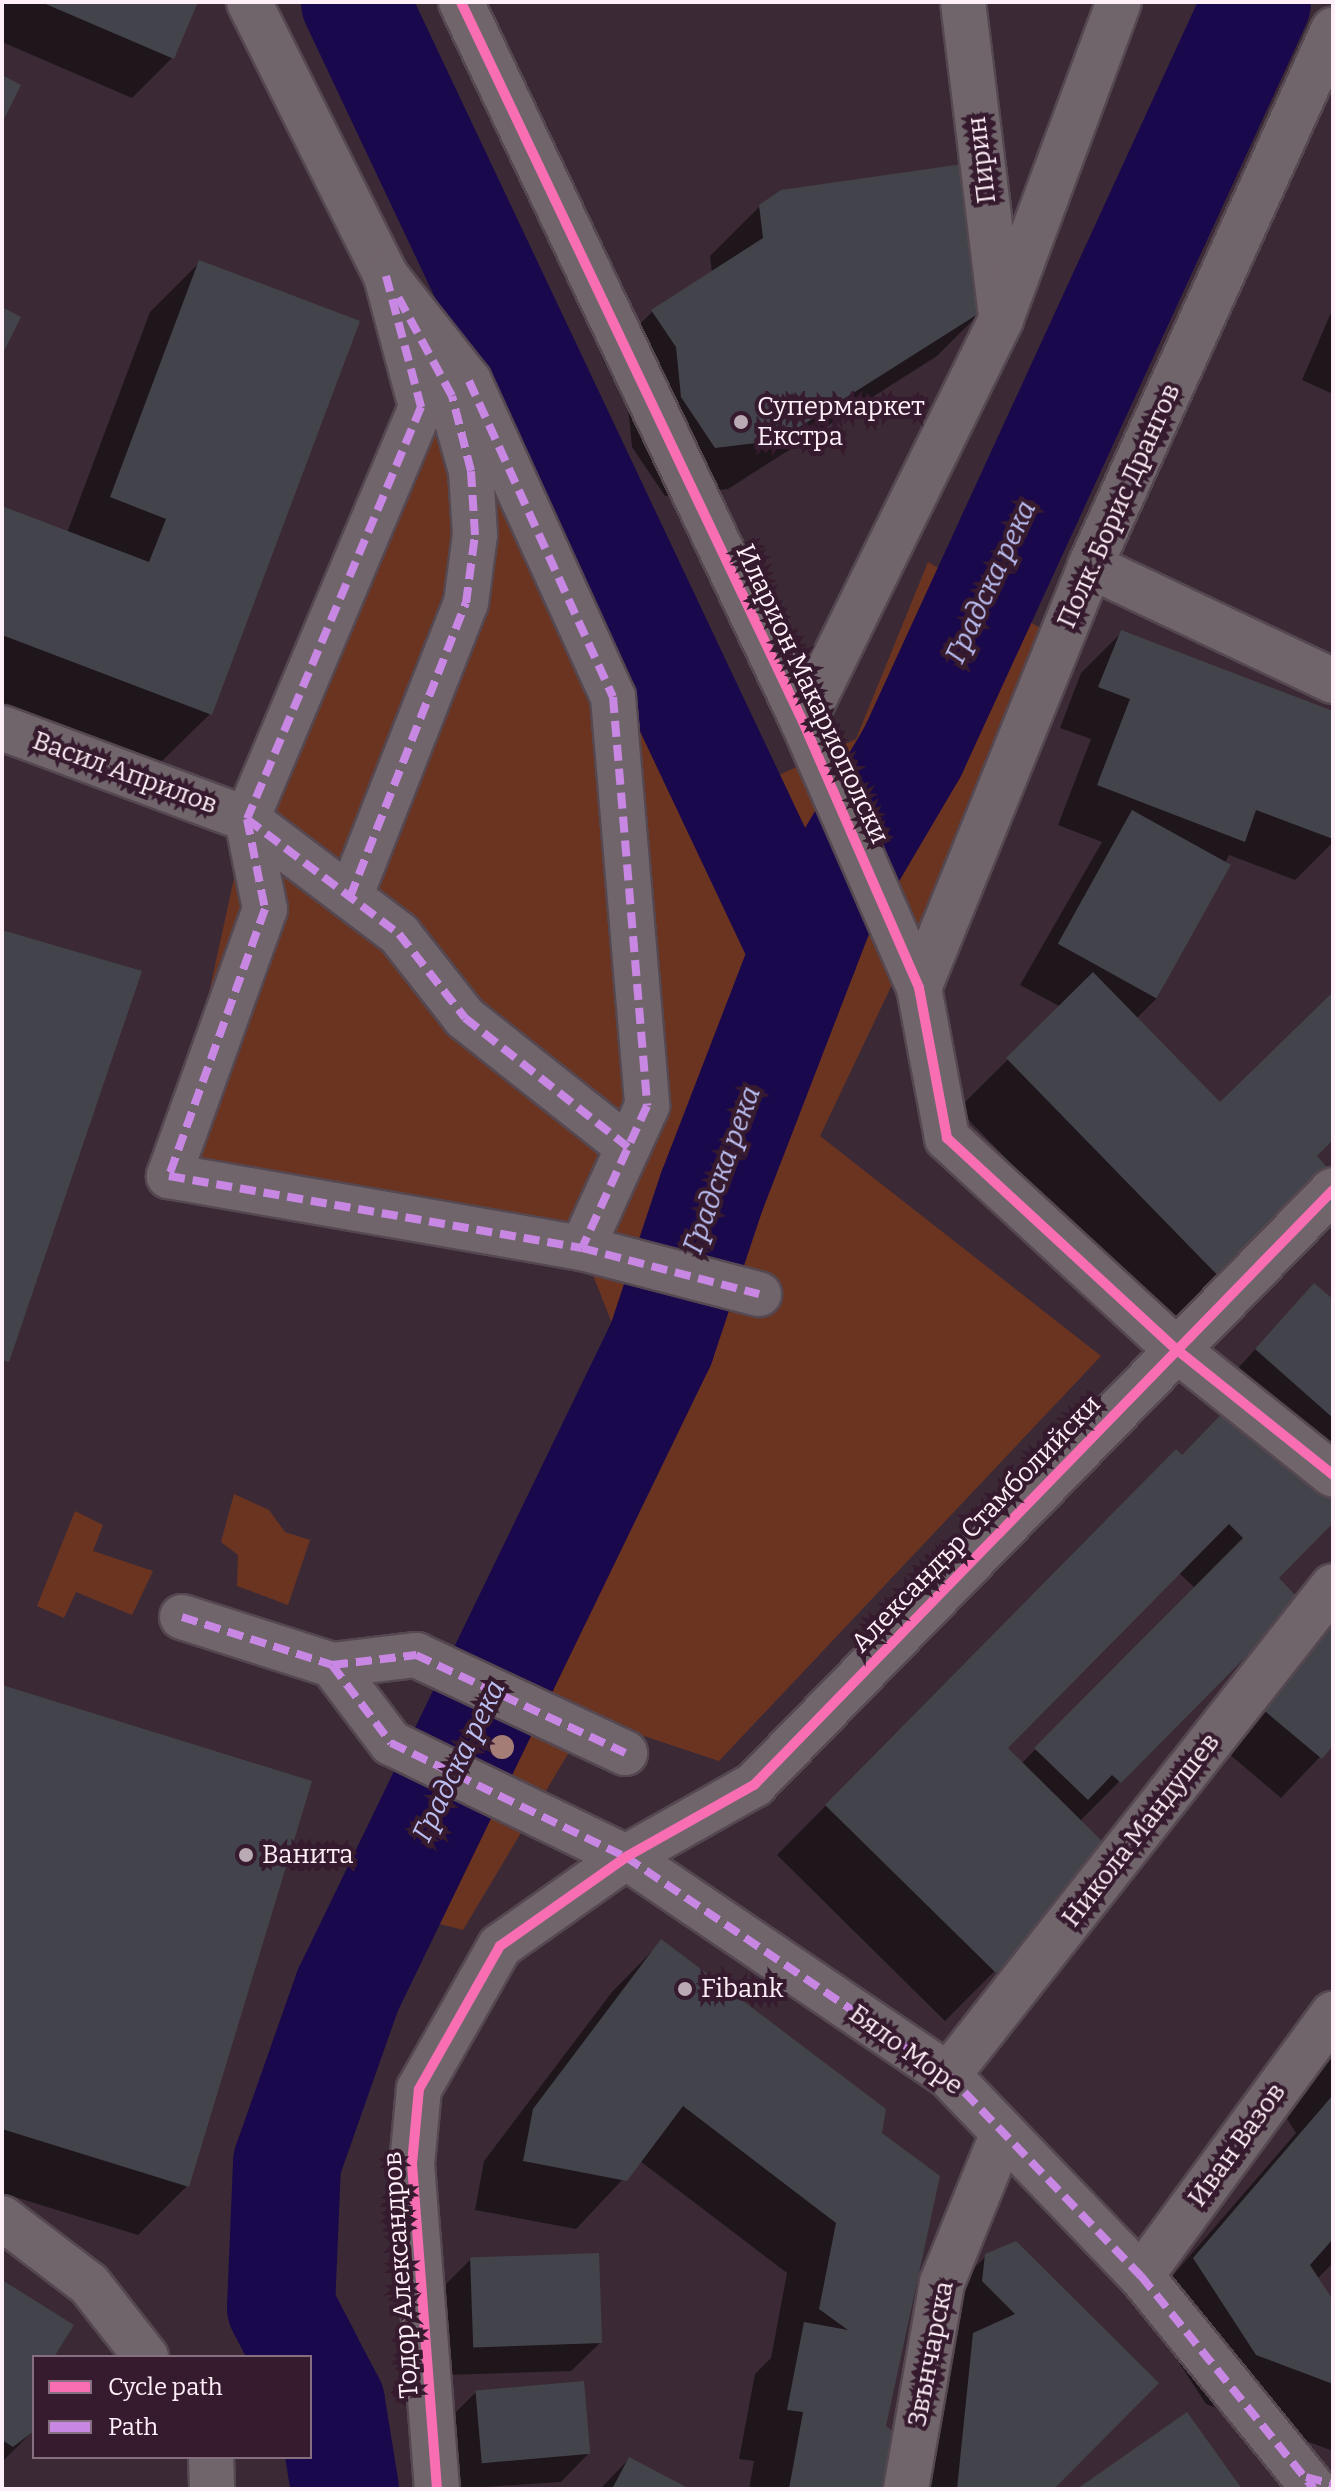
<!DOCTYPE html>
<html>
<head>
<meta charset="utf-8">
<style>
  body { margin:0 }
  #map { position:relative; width:1335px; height:2491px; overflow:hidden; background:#3b2a35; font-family:Bitter,serif }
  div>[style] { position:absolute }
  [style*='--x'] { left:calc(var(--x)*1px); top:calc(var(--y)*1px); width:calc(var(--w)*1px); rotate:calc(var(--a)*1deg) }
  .green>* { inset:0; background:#6b3421 }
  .shadow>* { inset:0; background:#0007 }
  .river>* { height:108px; margin:-54px; padding:0 54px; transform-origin:54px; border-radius:54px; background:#19084c }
  .building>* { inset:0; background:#43434b; transform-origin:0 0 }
  .roads { filter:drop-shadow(2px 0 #554851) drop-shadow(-2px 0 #554851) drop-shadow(0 2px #554851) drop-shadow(0 -2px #554851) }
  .pedestrian>* { height:44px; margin:-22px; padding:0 22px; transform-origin:22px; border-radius:22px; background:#71656c }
  .minor>* { height:44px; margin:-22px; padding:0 22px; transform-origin:22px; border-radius:22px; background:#71656c }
  .quiet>* { height:8px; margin-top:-4px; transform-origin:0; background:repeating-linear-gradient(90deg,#c787e3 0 16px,transparent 0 24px) }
  .cycleway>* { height:10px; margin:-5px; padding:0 5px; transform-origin:5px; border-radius:5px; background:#f96db3 }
  .trees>* { width:24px; height:24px; margin:-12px; border-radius:50%; background:#a47d76 }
  .dots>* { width:22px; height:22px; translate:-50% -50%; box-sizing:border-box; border:4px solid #361a2d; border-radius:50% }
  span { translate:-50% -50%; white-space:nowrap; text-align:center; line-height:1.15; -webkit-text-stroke:8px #361a2d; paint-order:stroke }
  .street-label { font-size:26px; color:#ffeff8 }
  .poi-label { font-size:26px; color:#ffeff8 }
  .left { translate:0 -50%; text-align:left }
  .water-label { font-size:28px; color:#babef1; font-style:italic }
  .frame { position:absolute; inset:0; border:4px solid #ffeff8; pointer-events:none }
  .legend { position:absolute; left:32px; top:2355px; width:280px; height:104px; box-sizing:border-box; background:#361a2d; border:2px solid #866f7e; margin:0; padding:10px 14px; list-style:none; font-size:24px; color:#ffeff8 }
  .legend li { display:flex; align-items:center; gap:16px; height:40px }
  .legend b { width:40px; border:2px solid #866f7e }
</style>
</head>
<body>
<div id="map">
  <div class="green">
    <i style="clip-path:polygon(554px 334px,773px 778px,856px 739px,928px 562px,1057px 638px,820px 1136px,1101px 1356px,719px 1761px,626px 1730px,581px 1732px,463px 1930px,352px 1901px,376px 1840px,491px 1634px,616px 1333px,582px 1248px,169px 1176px,247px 819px,421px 407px)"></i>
    <i style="clip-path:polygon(234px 1494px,269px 1510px,285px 1532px,310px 1540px,288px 1605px,237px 1586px,238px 1555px,221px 1542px)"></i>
    <i style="clip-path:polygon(75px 1511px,103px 1525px,93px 1551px,153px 1571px,132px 1615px,76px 1592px,64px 1618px,37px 1606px)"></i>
  </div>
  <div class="shadow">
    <i style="clip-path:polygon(2px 2px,195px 2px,172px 58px,132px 98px,2px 42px)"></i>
    <i style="clip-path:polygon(760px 206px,987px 306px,937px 356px,728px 489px,665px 496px,632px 447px,627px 397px,603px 361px,652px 312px,712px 273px,710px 256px)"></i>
    <i style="clip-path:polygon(199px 263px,210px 714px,160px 763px,2px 703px,2px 508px,67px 533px,150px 312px)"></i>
    <i style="clip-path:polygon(1333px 308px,1333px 394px,1302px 380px)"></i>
    <i style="clip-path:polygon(1121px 633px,1333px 714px,1333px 842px,1295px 880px,1229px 855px,1158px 997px,1136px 1019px,1220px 1105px,1333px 994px,1333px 1139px,1314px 1157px,1332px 1175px,1174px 1331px,958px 1109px,1061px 1007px,1020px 985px,1102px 842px,1058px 825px,1091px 739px,1060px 728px,1081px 673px)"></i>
    <i style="clip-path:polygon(evenodd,1314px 1285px,1333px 1302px,1333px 1493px,1302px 1466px,1333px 1501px,1333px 1520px,1276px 1578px,1298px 1601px,1080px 1821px,1112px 1853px,945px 2021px,777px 1855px,1176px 1452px,1181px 1457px,1233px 1405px,1217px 1391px,1314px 1285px,1178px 1572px,1195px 1588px,1021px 1764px,1005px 1748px,1178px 1572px)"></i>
    <i style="clip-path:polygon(1333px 1613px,1333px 1743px,1281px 1798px,1222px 1748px)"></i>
    <i style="clip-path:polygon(2px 1688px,187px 2186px,138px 2235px,2px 2193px)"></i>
    <i style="clip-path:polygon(661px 1942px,879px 2133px,884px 2427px,898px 2489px,749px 2489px,754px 2461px,739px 2459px,755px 2374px,771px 2358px,787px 2273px,640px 2161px,576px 2229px,475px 2210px,484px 2161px,612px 1992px)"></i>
    <i style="clip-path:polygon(1333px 2056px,1333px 2263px,1317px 2279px,1333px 2304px,1333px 2451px,1206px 2404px,1144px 2309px,1296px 2133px,1284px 2114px)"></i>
    <i style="clip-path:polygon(1015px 2243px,1052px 2489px,913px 2489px,924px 2385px,955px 2353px,933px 2331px,936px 2306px,986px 2256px)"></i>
    <i style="clip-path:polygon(470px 2260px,600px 2343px,571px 2371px,446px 2375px,442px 2288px)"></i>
    <i style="clip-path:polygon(2px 2282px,52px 2357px,34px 2357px,34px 2430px,2px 2462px)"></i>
    <i style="clip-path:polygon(476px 2392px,589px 2453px,561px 2482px,454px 2489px,448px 2420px)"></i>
    <i style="clip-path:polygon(629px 2459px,686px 2489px,600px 2489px)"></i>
  </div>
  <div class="river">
    <i style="--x:355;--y:2;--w:1051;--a:64.7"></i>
    <i style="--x:307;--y:2357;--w:56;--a:-117.5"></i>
    <i style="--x:281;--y:2307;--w:144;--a:-87.6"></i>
    <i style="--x:287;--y:2163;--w:183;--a:-70.6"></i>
    <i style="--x:348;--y:1990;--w:718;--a:-64.15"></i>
    <i style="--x:661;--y:1344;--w:161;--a:-71.6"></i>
    <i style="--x:712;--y:1191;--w:308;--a:-68.9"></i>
    <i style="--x:823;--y:904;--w:178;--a:-59.5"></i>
    <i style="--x:913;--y:751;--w:824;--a:-65.33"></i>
    <i style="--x:310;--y:2363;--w:45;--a:62.3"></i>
    <i style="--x:331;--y:2403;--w:87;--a:80.8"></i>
  </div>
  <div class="building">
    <i style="clip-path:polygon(41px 2px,198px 2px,174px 59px)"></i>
    <i style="clip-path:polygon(2px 75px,21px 85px,2px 123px)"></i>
    <i style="clip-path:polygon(970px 163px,989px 307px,779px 440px,715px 448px,681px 397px,676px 347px,651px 310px,763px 238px,759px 205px,781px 190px)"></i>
    <i style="clip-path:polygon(199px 260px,360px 321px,212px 715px,2px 635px,2px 506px,149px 562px,166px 519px,110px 497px)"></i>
    <i style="clip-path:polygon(2px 307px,21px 317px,2px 355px)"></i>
    <i style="clip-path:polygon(1121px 630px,1333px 711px,1333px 839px,1256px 810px,1245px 842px,1097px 785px,1130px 699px,1098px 687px)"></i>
    <i style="left:1132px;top:810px;width:113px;height:153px;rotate:29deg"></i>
    <i style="clip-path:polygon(2px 930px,142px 971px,9px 1362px,2px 1360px)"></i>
    <i style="clip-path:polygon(1093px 972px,1220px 1102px,1333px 992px,1333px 1140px,1317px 1156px,1333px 1174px,1225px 1283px,1006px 1058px)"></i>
    <i style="clip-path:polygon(1314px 1283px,1333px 1299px,1333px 1418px,1255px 1349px)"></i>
    <i style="clip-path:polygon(1234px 1401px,1333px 1498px,1333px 1523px,1279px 1578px,1301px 1601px,1121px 1783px,1112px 1775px,1088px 1800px,1034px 1748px,1243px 1538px,1229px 1524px,1008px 1748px,1114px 1853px,996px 1973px,825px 1805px,1176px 1449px,1182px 1455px)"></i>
    <i style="clip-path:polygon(1333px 1619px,1333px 1746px,1322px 1759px,1260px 1707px)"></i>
    <i style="clip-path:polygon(2px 1685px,312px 1781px,189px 2187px,2px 2129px)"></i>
    <i style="clip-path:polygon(661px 1939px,886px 2109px,882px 2133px,940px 2176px,886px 2426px,909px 2444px,900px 2489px,789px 2489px,803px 2412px,787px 2410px,804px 2322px,848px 2330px,819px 2309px,836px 2223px,683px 2106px,627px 2181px,523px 2161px,533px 2109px)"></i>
    <i style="clip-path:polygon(1333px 2095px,1333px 2239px,1310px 2265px,1333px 2300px,1333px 2384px,1256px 2355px,1193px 2258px)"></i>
    <i style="clip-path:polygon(1016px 2241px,1159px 2383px,1054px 2489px,957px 2489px,973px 2333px,1015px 2314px,982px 2281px,985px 2254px)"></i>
    <i style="left:599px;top:2253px;width:90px;height:129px;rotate:88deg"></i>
    <i style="clip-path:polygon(2px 2280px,74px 2325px,54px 2357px,34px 2357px,34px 2431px,13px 2447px,2px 2440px)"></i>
    <i style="left:584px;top:2381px;width:73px;height:109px;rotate:85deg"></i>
    <i style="clip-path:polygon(1187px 2412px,1242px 2489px,1077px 2489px)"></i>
    <i style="clip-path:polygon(629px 2457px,690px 2489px,612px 2489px)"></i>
  </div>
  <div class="roads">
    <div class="pedestrian">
      <i style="--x:386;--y:276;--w:136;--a:75"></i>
      <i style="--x:421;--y:407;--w:447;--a:112.9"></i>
      <i style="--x:247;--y:819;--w:92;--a:78.7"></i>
      <i style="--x:265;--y:909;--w:284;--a:109.8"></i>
      <i style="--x:169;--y:1176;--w:419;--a:9.9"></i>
      <i style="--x:582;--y:1248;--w:183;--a:14.6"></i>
      <i style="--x:469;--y:381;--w:347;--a:65.5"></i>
      <i style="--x:613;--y:697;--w:410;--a:85.2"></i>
      <i style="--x:647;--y:1106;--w:156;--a:114.6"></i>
      <i style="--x:247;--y:819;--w:191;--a:37.1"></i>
      <i style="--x:399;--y:934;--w:107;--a:51.8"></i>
      <i style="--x:465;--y:1018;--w:208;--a:38.4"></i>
      <i style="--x:350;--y:897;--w:316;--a:-68.5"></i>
      <i style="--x:466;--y:603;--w:69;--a:-82.5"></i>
      <i style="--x:475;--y:535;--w:64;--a:-93.6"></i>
      <i style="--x:471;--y:471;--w:87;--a:-105.9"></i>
      <i style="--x:182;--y:1617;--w:157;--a:17.7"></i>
      <i style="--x:332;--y:1665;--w:85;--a:-6.8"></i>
      <i style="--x:416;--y:1655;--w:231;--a:25.1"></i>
      <i style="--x:332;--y:1665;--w:98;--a:52.9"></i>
      <i style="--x:391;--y:1743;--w:261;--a:25.9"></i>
      <i style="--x:626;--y:1857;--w:389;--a:34.1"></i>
      <i style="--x:948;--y:2075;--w:279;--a:46.2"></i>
      <i style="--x:1141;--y:2276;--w:274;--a:50.9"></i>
    </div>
    <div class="minor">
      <i style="--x:249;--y:2;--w:306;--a:63.4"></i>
      <i style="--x:386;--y:276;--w:134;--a:51.7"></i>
      <i style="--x:461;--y:2;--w:797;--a:64.59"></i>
      <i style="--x:803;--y:722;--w:290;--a:66.4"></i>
      <i style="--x:919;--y:988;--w:153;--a:79.4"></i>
      <i style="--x:947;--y:1138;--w:311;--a:42.7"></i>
      <i style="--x:1176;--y:1349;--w:201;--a:38.7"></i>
      <i style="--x:963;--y:2;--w:309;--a:83.1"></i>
      <i style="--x:1090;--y:566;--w:269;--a:25.3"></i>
      <i style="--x:803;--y:722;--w:449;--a:-63.8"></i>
      <i style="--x:1001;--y:319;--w:338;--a:-69.6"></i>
      <i style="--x:2;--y:728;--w:261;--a:20.4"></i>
      <i style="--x:919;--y:988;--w:455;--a:-67.9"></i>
      <i style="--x:1090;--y:566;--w:589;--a:-65.61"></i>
      <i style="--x:948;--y:2075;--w:622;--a:-51.79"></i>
      <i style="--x:2;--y:2218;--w:109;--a:37.2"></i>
      <i style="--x:89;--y:2284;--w:93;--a:52"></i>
      <i style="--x:1141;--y:2276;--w:325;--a:-53.8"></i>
      <i style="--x:211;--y:2457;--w:32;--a:88"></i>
      <i style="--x:437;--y:2489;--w:326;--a:-94.4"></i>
      <i style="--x:412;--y:2164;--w:75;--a:-84.7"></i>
      <i style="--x:419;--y:2089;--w:164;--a:-60.5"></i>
      <i style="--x:500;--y:1946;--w:154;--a:-35.2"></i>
      <i style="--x:626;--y:1857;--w:147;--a:-29.4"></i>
      <i style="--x:754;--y:1785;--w:830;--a:-45.78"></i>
      <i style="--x:906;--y:2489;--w:209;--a:-80.1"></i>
      <i style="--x:942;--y:2283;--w:162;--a:-67.9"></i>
    </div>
  </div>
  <div class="quiet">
    <i style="--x:386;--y:276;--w:136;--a:75"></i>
    <i style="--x:421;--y:407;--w:447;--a:112.9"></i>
    <i style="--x:247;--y:819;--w:92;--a:78.7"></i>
    <i style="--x:265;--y:909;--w:284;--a:109.8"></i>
    <i style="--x:169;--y:1176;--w:419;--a:9.9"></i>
    <i style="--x:582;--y:1248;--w:183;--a:14.6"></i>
    <i style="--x:469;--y:381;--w:347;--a:65.5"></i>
    <i style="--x:613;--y:697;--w:410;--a:85.2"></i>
    <i style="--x:647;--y:1106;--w:156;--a:114.6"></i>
    <i style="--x:247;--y:819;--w:191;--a:37.1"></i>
    <i style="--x:399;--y:934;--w:107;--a:51.8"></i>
    <i style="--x:465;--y:1018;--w:208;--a:38.4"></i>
    <i style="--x:350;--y:897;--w:316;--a:-68.5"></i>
    <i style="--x:466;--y:603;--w:69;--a:-82.5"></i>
    <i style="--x:475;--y:535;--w:64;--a:-93.6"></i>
    <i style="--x:471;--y:471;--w:77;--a:-104.2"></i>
    <i style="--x:452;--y:396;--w:113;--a:-118.6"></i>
    <i style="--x:182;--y:1617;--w:157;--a:17.7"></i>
    <i style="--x:332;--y:1665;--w:85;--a:-6.8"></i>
    <i style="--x:416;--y:1655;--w:231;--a:25.1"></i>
    <i style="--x:332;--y:1665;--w:98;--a:52.9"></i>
    <i style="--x:391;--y:1743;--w:261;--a:25.9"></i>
    <i style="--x:626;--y:1857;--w:389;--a:34.1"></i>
    <i style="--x:948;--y:2075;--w:279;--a:46.2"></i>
    <i style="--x:1141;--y:2276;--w:274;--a:50.9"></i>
    <i style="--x:1306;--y:2477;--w:28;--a:15"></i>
  </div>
  <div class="cycleway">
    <i style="--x:461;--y:2;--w:797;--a:64.59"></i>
    <i style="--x:803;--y:722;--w:290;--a:66.4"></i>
    <i style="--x:919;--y:988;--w:153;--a:79.4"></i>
    <i style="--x:947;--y:1138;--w:311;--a:42.7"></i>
    <i style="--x:1176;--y:1349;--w:201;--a:38.7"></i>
    <i style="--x:437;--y:2489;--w:326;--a:-94.4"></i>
    <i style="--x:412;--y:2164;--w:75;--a:-84.7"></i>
    <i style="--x:419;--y:2089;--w:164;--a:-60.5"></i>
    <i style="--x:500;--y:1946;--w:154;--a:-35.2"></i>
    <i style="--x:626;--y:1857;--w:147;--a:-29.4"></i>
    <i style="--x:754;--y:1785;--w:830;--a:-45.78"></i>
  </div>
  <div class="trees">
    <i style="left:502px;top:1747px"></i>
  </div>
  <div class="dots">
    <i style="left:741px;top:422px;background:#baaab4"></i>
    <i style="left:246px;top:1855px;background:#baaab4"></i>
    <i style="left:685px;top:1989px;background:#baaab4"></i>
  </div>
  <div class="street-label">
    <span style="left:982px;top:160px;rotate:-97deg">Пирин</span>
    <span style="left:1119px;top:506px;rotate:-66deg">Полк. Борис Дрангов</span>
    <span style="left:812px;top:694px;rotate:65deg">Иларион Макариополски</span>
    <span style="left:125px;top:773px;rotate:20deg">Васил Априлов</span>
    <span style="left:976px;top:1524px;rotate:-46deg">Александър Стамболийски</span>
    <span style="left:1141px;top:1830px;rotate:-52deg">Никола Мандушев</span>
    <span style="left:906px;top:2050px;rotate:36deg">Бяло Море</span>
    <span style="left:1237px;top:2145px;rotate:-54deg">Иван Вазов</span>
    <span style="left:401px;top:2275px;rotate:-94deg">Тодор Александров</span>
    <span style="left:931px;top:2354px;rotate:-79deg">Звънчарска</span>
  </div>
  <div class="poi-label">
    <span class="left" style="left:757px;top:422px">Супермаркет<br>Екстра</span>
    <span class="left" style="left:262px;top:1855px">Ванита</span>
    <span class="left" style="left:701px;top:1989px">Fibank</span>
  </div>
  <div class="water-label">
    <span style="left:991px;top:582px;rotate:-65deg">Градска река</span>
    <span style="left:722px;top:1170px;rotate:-70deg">Градска река</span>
    <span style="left:459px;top:1761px;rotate:-64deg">Градска река</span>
  </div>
  <div class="frame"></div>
  <ul class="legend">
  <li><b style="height:10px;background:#f96db3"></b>Cycle path</li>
  <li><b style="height:10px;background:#c787e3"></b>Path</li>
  </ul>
</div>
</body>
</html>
